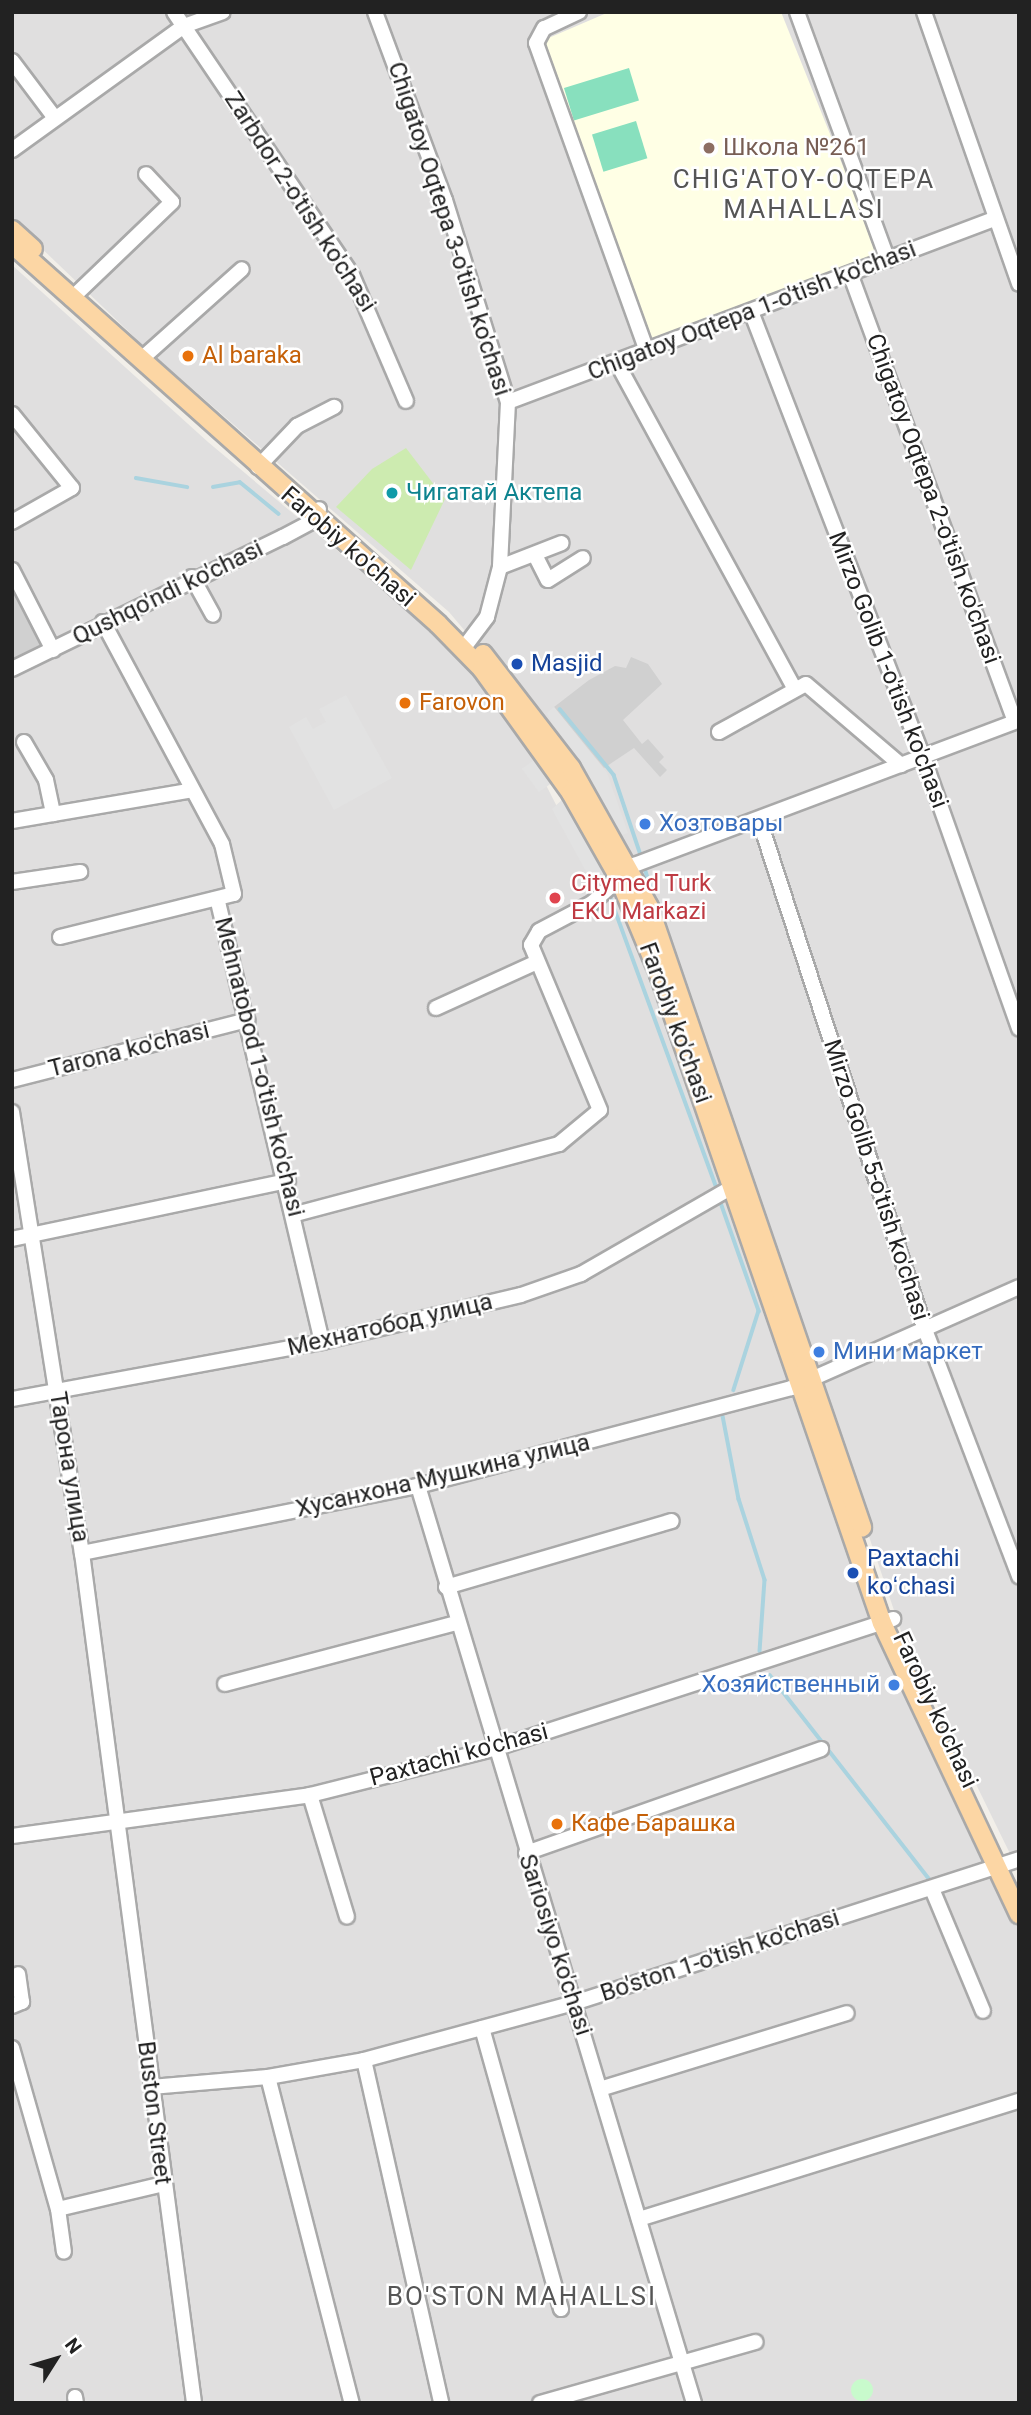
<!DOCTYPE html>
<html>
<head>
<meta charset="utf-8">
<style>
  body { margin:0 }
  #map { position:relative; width:1031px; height:2415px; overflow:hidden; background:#f2efe9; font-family:Roboto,sans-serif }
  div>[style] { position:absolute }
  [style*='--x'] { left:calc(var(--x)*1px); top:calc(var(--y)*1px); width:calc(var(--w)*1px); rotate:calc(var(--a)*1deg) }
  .residential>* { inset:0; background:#e0dfdf }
  .education>* { inset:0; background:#ffffe5 }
  .religious>* { inset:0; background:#d0d0d0 }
  .grass>* { inset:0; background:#cdebb0 }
  .park>* { inset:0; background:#c8facc }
  .round { border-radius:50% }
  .pitch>* { inset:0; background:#88e0be; transform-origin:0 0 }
  .parking>* { inset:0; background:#e2e2e2; transform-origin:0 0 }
  .stream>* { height:3.5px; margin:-1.75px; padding:0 1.75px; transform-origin:1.75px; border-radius:1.75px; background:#aad3df }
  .roads { filter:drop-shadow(2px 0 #a9a9a9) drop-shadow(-2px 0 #a9a9a9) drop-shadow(0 2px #a9a9a9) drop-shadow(0 -2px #a9a9a9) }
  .minor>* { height:14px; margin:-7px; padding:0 7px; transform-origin:7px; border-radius:7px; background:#fff }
  .major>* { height:18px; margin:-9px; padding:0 9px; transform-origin:9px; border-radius:9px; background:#fcd6a4 }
  .dots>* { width:19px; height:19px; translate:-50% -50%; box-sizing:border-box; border:4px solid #fff; border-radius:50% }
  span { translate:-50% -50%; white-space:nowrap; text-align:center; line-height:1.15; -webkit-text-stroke:5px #fff; paint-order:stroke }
  .education-label { font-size:24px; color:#785e54 }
  .left { translate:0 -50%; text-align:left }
  .street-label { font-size:24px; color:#222 }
  .food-label { font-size:24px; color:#c56008 }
  .culture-label { font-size:24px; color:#0d838f }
  .transit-label { font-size:24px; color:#164399 }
  .shop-label { font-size:24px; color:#366cbe }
  .right { translate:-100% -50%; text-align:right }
  .health-label { font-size:24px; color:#be3a42 }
  .neighbourhood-label { font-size:26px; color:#555; letter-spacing:2px }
  .frame { position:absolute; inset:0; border:14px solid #222; pointer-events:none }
  .north { position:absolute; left:21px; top:2324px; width:70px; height:70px; -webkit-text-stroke:5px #fff; paint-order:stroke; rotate:53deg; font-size:19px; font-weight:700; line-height:28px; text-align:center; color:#222 }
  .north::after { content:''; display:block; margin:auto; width:24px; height:32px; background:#222; clip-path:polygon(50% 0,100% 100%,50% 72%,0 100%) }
</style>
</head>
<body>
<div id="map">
  <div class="residential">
    <i style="clip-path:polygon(12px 12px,1019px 12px,1019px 1872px,901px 1631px,817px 1383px,917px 1329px,812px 1369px,662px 943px,509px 683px,449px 612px,149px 351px,12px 220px)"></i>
    <i style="clip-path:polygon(12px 265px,208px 442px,452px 647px,525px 744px,595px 881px,614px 881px,650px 965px,799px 1396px,1019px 1929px,1019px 2403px,12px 2403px)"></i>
  </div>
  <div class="education">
    <i style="clip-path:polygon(609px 12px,781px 12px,879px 256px,652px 343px,544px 40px)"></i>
  </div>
  <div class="religious">
    <i style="clip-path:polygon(12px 582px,45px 648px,12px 661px)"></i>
    <i style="clip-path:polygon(631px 657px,648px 664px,662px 684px,623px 720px,642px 744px,648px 739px,664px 757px,659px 762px,667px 770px,660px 777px,634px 748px,604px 768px,554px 707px,589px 680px,615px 666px,626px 668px)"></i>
  </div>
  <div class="grass">
    <i style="clip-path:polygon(406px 448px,445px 499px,411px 570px,336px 507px,372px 469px)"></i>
  </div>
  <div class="park">
    <i class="round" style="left:851px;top:2379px;width:22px;height:22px"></i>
  </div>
  <div class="pitch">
    <i style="left:629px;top:68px;width:34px;height:68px;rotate:73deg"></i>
    <i style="left:636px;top:121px;width:39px;height:46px;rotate:73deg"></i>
  </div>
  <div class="parking">
    <i style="clip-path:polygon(346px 695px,392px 778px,334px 810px,289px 727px,306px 717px,313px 729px,326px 722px,319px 709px)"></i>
    <i style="clip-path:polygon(554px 707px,607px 773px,628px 833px,618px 836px,559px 739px,547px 713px)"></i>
    <i style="left:538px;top:757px;width:29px;height:20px;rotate:54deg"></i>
    <i style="clip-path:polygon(564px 798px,610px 886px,592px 903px,585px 891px,589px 877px,552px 809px)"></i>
  </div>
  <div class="stream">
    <i style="--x:136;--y:478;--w:52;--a:10"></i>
    <i style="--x:213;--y:487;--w:27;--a:-10"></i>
    <i style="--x:240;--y:482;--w:50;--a:39.4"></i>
    <i style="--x:560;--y:709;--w:85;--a:50.7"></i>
    <i style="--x:614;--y:775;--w:88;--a:71.4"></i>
    <i style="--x:644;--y:865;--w:37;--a:73"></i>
    <i style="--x:610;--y:896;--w:312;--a:69.9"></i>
    <i style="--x:720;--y:1200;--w:118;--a:70.6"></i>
    <i style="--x:759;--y:1311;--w:83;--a:107.6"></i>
    <i style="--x:723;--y:1416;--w:85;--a:79.1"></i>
    <i style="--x:739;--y:1499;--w:85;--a:72.2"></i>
    <i style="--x:765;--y:1580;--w:71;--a:94"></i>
    <i style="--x:770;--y:1675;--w:260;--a:52"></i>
  </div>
  <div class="roads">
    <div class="minor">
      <i style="--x:174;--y:12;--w:318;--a:55.9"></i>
      <i style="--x:352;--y:275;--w:137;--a:66.8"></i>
      <i style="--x:375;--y:12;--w:201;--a:69.6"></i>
      <i style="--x:445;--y:200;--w:212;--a:72.7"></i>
      <i style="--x:508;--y:402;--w:165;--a:92.8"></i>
      <i style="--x:500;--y:567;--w:52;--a:104.6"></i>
      <i style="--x:487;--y:617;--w:40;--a:127"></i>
      <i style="--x:579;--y:12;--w:38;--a:155"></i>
      <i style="--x:544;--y:28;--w:17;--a:118"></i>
      <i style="--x:536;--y:43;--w:328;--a:70.2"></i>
      <i style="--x:797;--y:12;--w:264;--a:69.9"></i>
      <i style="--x:924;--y:12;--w:288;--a:70.7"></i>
      <i style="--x:12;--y:61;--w:71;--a:53"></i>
      <i style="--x:12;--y:150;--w:212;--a:-35.8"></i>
      <i style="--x:184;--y:26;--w:41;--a:-19.7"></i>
      <i style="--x:851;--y:276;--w:474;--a:69.8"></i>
      <i style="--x:71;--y:299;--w:140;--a:-43.8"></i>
      <i style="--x:172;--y:202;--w:38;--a:-133"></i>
      <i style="--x:752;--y:314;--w:475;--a:68.9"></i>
      <i style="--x:923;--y:757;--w:288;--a:70.5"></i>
      <i style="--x:147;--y:354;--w:127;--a:-41.8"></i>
      <i style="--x:617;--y:363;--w:371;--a:61.4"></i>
      <i style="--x:508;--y:402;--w:519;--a:-20.63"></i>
      <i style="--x:12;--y:414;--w:95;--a:51"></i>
      <i style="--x:72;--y:488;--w:69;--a:150.5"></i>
      <i style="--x:258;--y:467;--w:57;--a:-46.4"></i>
      <i style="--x:297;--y:426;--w:42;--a:-27.2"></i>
      <i style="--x:535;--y:555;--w:28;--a:63"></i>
      <i style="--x:548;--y:580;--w:41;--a:-32.2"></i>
      <i style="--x:500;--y:567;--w:66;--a:-21.2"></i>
      <i style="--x:12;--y:570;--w:90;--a:62.9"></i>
      <i style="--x:192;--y:577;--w:43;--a:61.1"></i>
      <i style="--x:12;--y:669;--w:301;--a:-26"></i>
      <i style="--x:283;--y:537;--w:30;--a:-28"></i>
      <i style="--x:309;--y:523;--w:17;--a:-54"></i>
      <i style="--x:719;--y:732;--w:99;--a:-28.9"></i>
      <i style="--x:806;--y:684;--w:125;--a:40.5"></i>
      <i style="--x:24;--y:742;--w:44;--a:59.9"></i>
      <i style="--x:46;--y:780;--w:35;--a:78"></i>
      <i style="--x:759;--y:819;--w:534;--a:72.01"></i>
      <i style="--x:924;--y:1327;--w:267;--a:69.1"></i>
      <i style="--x:12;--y:821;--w:179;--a:-9.7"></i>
      <i style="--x:12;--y:882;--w:69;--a:-8.4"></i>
      <i style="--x:218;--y:902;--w:452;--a:76.7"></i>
      <i style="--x:60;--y:937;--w:179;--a:-13.9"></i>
      <i style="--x:234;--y:894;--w:51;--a:-103.5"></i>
      <i style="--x:222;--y:844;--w:252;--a:-118.2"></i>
      <i style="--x:436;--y:1008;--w:111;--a:-24.5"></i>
      <i style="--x:12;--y:1080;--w:243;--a:-14.3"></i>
      <i style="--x:12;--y:1112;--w:447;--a:81"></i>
      <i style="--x:82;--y:1553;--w:857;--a:82.49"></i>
      <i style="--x:296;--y:1214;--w:272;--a:-14.9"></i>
      <i style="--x:559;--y:1144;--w:53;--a:-39.7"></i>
      <i style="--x:600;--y:1110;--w:179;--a:-112.7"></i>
      <i style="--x:531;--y:945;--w:16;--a:-60"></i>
      <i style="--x:539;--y:931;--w:60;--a:-27.8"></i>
      <i style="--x:592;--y:903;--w:57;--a:-42.1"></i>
      <i style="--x:634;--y:865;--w:411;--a:-20.6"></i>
      <i style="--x:12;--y:1239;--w:282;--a:-11.9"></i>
      <i style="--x:12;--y:1399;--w:315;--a:-10.4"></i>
      <i style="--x:322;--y:1342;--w:204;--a:-13.3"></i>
      <i style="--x:521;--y:1295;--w:64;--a:-19.3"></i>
      <i style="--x:581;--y:1274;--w:182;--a:-29.9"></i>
      <i style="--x:418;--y:1486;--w:958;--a:73.25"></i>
      <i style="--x:82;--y:1553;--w:343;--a:-11.3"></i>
      <i style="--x:418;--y:1486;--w:386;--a:-14.7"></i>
      <i style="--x:791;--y:1388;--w:249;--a:-23.9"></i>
      <i style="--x:446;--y:1587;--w:235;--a:-16.3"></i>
      <i style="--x:225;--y:1684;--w:239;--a:-14.8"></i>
      <i style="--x:310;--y:1795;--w:127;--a:73.1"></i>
      <i style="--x:12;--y:1836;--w:301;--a:-7.8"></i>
      <i style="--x:310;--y:1795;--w:189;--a:-14.1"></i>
      <i style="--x:493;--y:1749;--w:421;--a:-18"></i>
      <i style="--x:526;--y:1853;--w:313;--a:-19.4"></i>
      <i style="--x:932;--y:1889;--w:132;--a:67.3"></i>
      <i style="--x:12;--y:2006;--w:11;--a:-22"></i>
      <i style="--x:22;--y:2002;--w:28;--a:-98"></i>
      <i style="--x:482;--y:2028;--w:292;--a:74.3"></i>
      <i style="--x:12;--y:2048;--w:167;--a:74.1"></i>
      <i style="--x:58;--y:2209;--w:109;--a:-13.3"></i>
      <i style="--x:364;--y:2060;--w:352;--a:77.3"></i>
      <i style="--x:268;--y:2077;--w:337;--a:75.6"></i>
      <i style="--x:151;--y:2087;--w:117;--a:-4.9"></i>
      <i style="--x:268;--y:2077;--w:97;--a:-10"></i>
      <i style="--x:364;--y:2060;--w:218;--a:-15.2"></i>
      <i style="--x:574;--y:2003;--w:468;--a:-17.9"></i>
      <i style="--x:600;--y:2089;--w:258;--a:-17.1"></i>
      <i style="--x:58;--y:2209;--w:43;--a:82.1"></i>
      <i style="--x:639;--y:2219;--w:398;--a:-17.3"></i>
      <i style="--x:75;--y:2397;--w:6;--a:81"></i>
      <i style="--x:540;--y:2403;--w:224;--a:-15.8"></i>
    </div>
    <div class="major">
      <i style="--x:12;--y:230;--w:28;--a:42"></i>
      <i style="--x:12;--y:244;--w:571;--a:41.73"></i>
      <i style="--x:438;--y:624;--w:63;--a:45.6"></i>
      <i style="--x:482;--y:669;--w:153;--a:54.3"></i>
      <i style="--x:571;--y:793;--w:98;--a:60.5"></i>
      <i style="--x:619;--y:878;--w:104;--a:67.4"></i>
      <i style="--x:659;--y:974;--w:686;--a:71.04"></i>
      <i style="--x:882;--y:1623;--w:322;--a:64.8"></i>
      <i style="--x:483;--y:654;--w:144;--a:52.3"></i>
      <i style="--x:571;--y:768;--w:159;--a:60.7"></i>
      <i style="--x:649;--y:907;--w:656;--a:71.04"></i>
    </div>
  </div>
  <div class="dots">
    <i style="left:709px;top:148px;background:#8d6e63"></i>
    <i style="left:188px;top:356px;background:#e8710a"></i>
    <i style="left:392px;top:493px;background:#0f9aa8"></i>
    <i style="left:517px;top:664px;background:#1a4fb4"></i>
    <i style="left:405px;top:703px;background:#e8710a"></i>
    <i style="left:645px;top:824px;background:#3f7fe0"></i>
    <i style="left:555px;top:898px;background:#e0444e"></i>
    <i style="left:819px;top:1352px;background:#3f7fe0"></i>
    <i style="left:853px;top:1573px;background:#1a4fb4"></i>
    <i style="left:894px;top:1685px;background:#3f7fe0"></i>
    <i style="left:557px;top:1824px;background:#e8710a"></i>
  </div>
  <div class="education-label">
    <span class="left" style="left:723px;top:148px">Школа №261</span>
  </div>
  <div class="street-label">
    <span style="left:300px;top:202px;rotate:57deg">Zarbdor 2-o'tish ko'chasi</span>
    <span style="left:449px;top:229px;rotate:72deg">Chigatoy Oqtepa 3-o'tish ko'chasi</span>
    <span style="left:752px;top:311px;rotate:-21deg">Chigatoy Oqtepa 1-o'tish ko'chasi</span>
    <span style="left:933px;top:499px;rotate:70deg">Chigatoy Oqtepa 2-o'tish ko'chasi</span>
    <span style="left:348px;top:547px;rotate:41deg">Farobiy ko'chasi</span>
    <span style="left:168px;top:593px;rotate:-26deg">Qushqo'ndi ko'chasi</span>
    <span style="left:888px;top:670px;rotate:69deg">Mirzo Golib 1-o'tish ko'chasi</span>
    <span style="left:675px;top:1023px;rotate:70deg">Farobiy ko'chasi</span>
    <span style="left:129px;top:1050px;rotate:-14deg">Tarona ko'chasi</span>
    <span style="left:259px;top:1067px;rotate:76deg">Mehnatobod 1-o'tish ko'chasi</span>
    <span style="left:876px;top:1180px;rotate:72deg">Mirzo Golib 5-o'tish ko'chasi</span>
    <span style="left:390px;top:1325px;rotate:-13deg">Мехнатобод улица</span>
    <span style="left:69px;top:1467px;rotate:81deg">Тарона улица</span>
    <span style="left:443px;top:1476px;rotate:-13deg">Хусанхона Мушкина улица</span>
    <span style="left:935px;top:1710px;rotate:65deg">Farobiy ko'chasi</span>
    <span style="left:459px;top:1755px;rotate:-15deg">Paxtachi ko'chasi</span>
    <span style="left:555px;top:1945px;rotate:72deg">Sariosiyo ko'chasi</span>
    <span style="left:720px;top:1956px;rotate:-18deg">Bo'ston 1-o'tish ko'chasi</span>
    <span style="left:154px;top:2113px;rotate:83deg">Buston Street</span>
  </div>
  <div class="food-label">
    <span class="left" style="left:202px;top:356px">Al baraka</span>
    <span class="left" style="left:419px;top:703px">Farovon</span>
    <span class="left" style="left:571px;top:1824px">Кафе Барашка</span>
  </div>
  <div class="culture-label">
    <span class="left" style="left:406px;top:493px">Чигатай Актепа</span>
  </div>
  <div class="transit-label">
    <span class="left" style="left:531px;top:664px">Masjid</span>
    <span class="left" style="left:867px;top:1573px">Paxtachi<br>koʻchasi</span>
  </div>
  <div class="shop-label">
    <span class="left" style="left:659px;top:824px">Хозтовары</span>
    <span class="left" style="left:833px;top:1352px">Мини маркет</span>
    <span class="right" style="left:880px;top:1685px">Хозяйственный</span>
  </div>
  <div class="health-label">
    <span class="left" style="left:571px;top:898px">Citymed Turk<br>EKU Markazi</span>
  </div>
  <div class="neighbourhood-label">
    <span style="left:804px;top:195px">CHIG'ATOY-OQTEPA<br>MAHALLASI</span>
    <span style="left:522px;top:2297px">BO'STON MAHALLSI</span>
  </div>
  <div class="frame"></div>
  <div class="north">N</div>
</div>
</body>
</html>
